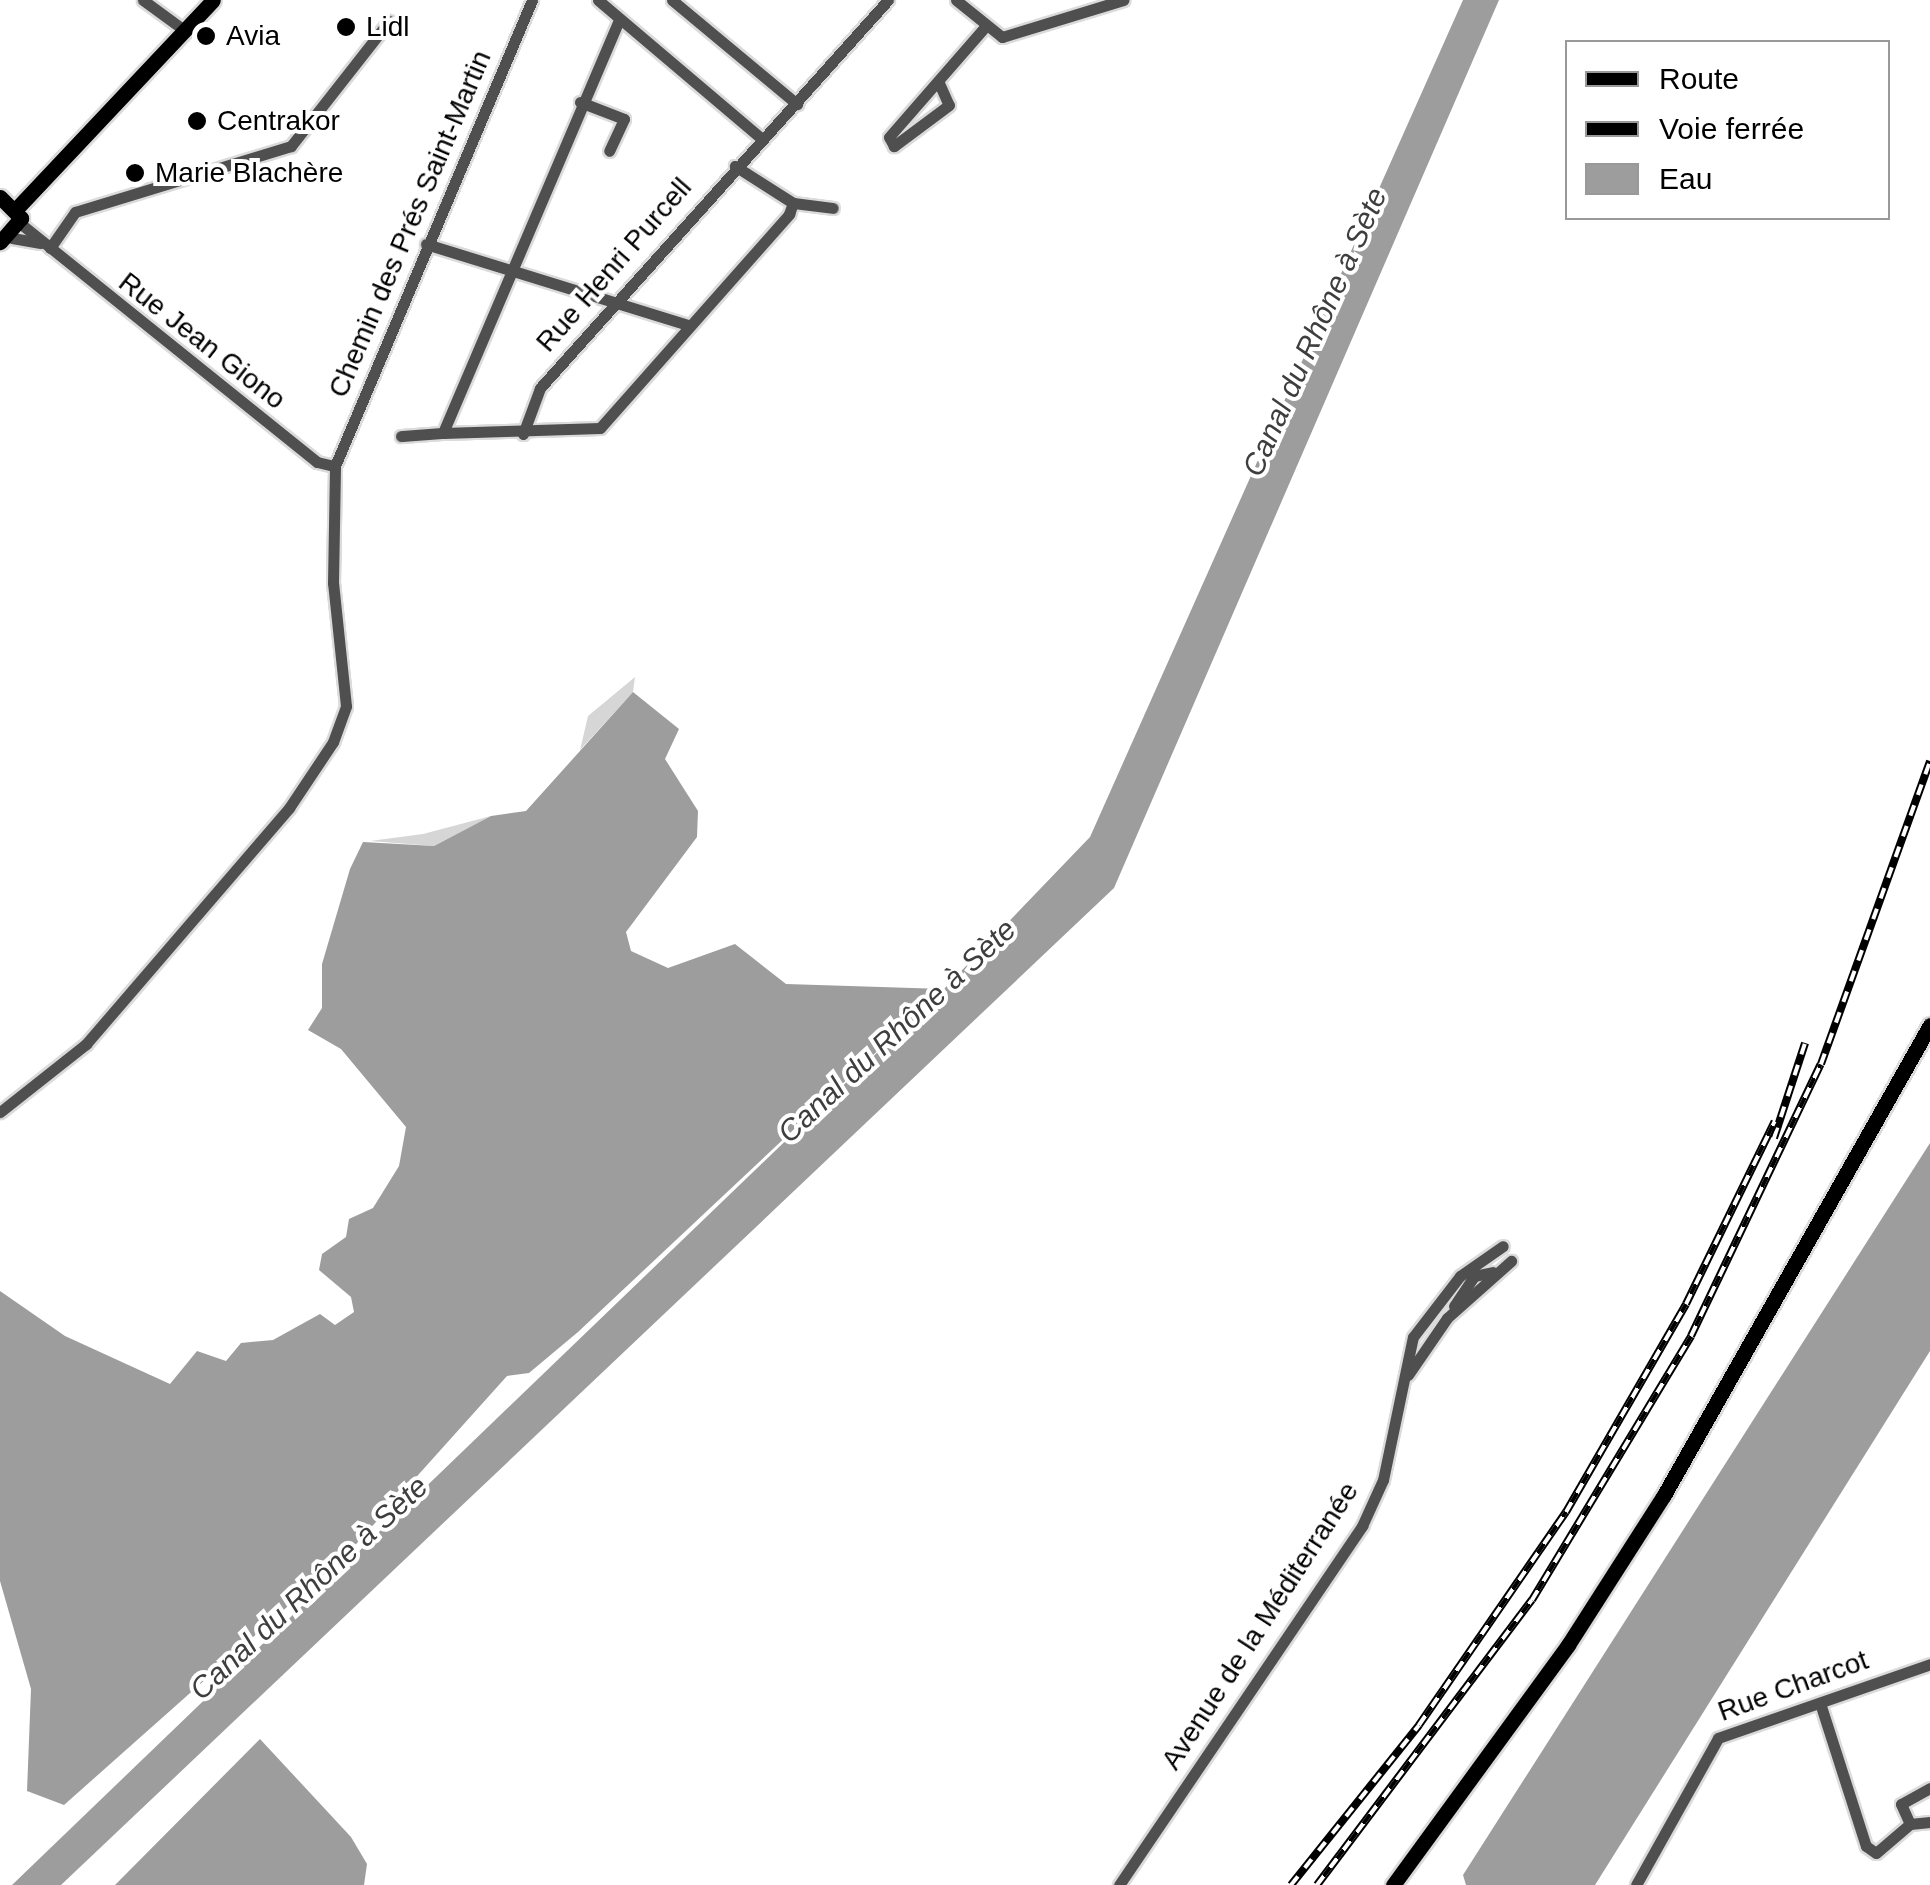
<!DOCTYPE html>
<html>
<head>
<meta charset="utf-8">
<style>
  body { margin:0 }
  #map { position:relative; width:1930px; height:1885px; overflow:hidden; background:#fff; font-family:Helvetica,sans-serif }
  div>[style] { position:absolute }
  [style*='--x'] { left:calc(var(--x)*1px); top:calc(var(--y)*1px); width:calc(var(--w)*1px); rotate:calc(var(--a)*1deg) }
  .green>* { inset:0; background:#d6d6d6 }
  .water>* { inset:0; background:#9d9d9d }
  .roads { filter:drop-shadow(2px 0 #dbdbdb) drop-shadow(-2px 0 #dbdbdb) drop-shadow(0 2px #dbdbdb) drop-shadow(0 -2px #dbdbdb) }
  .minor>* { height:11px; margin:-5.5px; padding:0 5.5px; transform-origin:5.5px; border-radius:5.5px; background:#4f4f4f }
  .major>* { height:15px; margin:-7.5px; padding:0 7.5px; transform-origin:7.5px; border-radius:7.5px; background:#000 }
  .rail>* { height:8px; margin-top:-4px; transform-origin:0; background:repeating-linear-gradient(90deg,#fff 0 11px,#000 0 22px); box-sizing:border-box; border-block:2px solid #000 }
  .dots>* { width:28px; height:28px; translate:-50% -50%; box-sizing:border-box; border:5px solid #fff; border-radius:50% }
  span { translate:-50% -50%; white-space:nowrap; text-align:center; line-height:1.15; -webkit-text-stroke:8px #fff; paint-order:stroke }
  .poi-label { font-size:28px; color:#000 }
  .left { translate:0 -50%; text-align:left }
  .street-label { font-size:28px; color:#000 }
  .water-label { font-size:30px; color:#3e3e3e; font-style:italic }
  .legend { position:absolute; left:1565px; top:40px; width:325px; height:180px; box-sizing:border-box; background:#fff; border:2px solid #999; margin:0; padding:12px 18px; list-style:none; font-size:30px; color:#000 }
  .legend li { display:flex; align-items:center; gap:20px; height:50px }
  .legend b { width:50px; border:2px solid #999 }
</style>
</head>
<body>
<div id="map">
  <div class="green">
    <i style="clip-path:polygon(635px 677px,633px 692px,580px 750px,588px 716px)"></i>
    <i style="clip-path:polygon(491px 816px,434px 846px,370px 841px,423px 834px)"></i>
  </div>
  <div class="water">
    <i style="clip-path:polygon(1463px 0,1499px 0,1114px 888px,61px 1885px,12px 1885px,936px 996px,578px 1332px,529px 1373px,507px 1376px,349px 1552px,64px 1805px,27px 1791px,31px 1689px,0 1581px,0 1291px,65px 1336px,170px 1384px,197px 1351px,226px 1361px,241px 1343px,273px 1340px,320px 1314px,335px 1325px,354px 1312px,351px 1297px,319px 1270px,322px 1254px,346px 1237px,349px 1219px,373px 1208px,399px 1166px,406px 1127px,341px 1049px,308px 1030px,322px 1008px,322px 964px,350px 869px,363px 842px,434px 846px,491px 816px,526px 811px,633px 692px,679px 729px,665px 759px,698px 811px,697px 837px,626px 932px,631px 951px,668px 968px,735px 944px,786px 984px,944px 989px,1090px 837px)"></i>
    <i style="clip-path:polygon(1930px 1143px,1930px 1351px,1595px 1885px,1466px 1885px,1463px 1875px)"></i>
    <i style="clip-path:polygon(260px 1739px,351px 1837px,367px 1864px,364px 1885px,115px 1885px)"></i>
  </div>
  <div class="roads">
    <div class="minor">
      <i style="--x:143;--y:0;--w:51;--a:36.2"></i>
      <i style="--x:598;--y:0;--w:215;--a:40.3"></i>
      <i style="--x:672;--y:0;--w:163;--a:39.8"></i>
      <i style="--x:956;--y:0;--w:59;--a:38.8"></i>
      <i style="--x:1002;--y:37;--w:127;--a:-17"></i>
      <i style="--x:619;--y:20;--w:449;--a:113.1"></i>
      <i style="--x:443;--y:433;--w:157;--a:-1.8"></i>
      <i style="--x:600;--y:428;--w:286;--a:-48.5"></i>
      <i style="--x:789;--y:214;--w:12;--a:-70"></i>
      <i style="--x:793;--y:203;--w:69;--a:-147.5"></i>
      <i style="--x:939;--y:83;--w:24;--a:66"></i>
      <i style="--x:949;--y:105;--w:69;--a:143.3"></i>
      <i style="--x:894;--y:146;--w:10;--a:-119"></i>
      <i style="--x:889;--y:137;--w:145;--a:-48.9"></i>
      <i style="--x:580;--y:102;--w:47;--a:21.1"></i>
      <i style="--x:624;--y:119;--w:35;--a:115"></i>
      <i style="--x:793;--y:203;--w:40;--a:7.1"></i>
      <i style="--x:21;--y:224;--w:380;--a:38.8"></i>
      <i style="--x:317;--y:462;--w:18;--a:13"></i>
      <i style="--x:12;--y:238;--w:29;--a:10"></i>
      <i style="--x:426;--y:244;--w:273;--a:17.2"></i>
      <i style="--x:50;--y:248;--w:44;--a:-55.2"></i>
      <i style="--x:75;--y:212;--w:226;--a:-17"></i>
      <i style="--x:291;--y:146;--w:159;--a:-51.9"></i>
      <i style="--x:523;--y:434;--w:49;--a:-69.7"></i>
      <i style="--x:540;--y:388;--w:521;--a:-48.11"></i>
      <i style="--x:401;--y:436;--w:42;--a:-4.1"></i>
      <i style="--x:0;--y:1112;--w:110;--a:-38.3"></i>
      <i style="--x:86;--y:1044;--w:311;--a:-49.3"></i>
      <i style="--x:289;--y:808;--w:79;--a:-56.3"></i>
      <i style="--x:333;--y:742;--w:38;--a:-70"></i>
      <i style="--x:346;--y:706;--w:124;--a:-96"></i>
      <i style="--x:333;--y:583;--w:117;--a:-89"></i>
      <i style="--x:335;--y:466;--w:506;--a:-67.08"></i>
      <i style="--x:1454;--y:1306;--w:36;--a:-56"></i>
      <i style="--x:1474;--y:1276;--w:19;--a:-12"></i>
      <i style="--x:1408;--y:1375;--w:69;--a:-55.6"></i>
      <i style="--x:1447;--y:1318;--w:86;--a:-41.7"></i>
      <i style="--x:1820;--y:1703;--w:150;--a:72.2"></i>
      <i style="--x:1866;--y:1846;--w:12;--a:35"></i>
      <i style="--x:1876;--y:1853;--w:45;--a:-40.5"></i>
      <i style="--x:1930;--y:1788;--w:33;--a:151"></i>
      <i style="--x:1901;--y:1804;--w:22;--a:66"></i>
      <i style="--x:1910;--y:1824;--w:20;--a:-6"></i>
      <i style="--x:1119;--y:1885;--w:434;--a:-55.9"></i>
      <i style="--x:1362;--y:1526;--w:51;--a:-65.5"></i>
      <i style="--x:1383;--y:1480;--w:146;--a:-78.2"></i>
      <i style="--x:1413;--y:1337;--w:77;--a:-52.4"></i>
      <i style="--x:1460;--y:1276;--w:52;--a:-34.9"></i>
      <i style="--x:1636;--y:1885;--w:168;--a:-60.8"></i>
      <i style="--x:1718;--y:1738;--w:225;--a:-19.2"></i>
    </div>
    <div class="major">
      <i style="--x:0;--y:197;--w:30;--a:45"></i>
      <i style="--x:21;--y:218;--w:32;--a:131"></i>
      <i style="--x:18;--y:207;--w:284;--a:-46.7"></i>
      <i style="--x:1393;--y:1885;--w:297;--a:-53.9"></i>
      <i style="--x:1568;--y:1645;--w:178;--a:-57.4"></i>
      <i style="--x:1664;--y:1495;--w:540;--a:-60.49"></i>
    </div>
  </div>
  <div class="rail">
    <i style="--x:1774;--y:1138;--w:100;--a:-71.9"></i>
    <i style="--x:1291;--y:1885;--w:205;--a:-51.3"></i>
    <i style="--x:1419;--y:1725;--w:259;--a:-55.4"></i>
    <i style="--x:1566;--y:1512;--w:240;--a:-60"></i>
    <i style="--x:1686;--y:1304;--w:203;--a:-64.1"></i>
    <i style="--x:1317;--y:1885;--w:357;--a:-53"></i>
    <i style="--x:1532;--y:1600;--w:308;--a:-58.9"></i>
    <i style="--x:1691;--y:1336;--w:301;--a:-64.5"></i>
    <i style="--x:1821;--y:1064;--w:322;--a:-70.2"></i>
  </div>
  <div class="dots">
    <i style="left:346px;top:27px;background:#000"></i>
    <i style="left:206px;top:36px;background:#000"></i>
    <i style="left:197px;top:121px;background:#000"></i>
    <i style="left:135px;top:173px;background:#000"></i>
  </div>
  <div class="poi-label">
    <span class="left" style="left:366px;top:27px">Lidl</span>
    <span class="left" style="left:226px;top:36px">Avia</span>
    <span class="left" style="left:217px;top:121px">Centrakor</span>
    <span class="left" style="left:155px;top:173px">Marie Blachère</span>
  </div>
  <div class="street-label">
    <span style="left:410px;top:224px;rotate:-67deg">Chemin des Prés Saint-Martin</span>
    <span style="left:614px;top:265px;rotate:-49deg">Rue Henri Purcell</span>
    <span style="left:202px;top:341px;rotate:38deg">Rue Jean Giono</span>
    <span style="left:1260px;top:1626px;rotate:-57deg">Avenue de la Méditerranée</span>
    <span style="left:1793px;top:1686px;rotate:-20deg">Rue Charcot</span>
  </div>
  <div class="water-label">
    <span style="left:1315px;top:332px;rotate:-66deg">Canal du Rhône à Sète</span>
    <span style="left:897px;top:1031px;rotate:-43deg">Canal du Rhône à Sète</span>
    <span style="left:309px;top:1588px;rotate:-43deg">Canal du Rhône à Sète</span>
  </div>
  <ul class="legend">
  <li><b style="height:12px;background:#000"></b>Route</li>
  <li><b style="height:12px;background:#000"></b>Voie ferrée</li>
  <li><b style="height:28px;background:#9d9d9d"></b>Eau</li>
  </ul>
</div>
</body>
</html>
